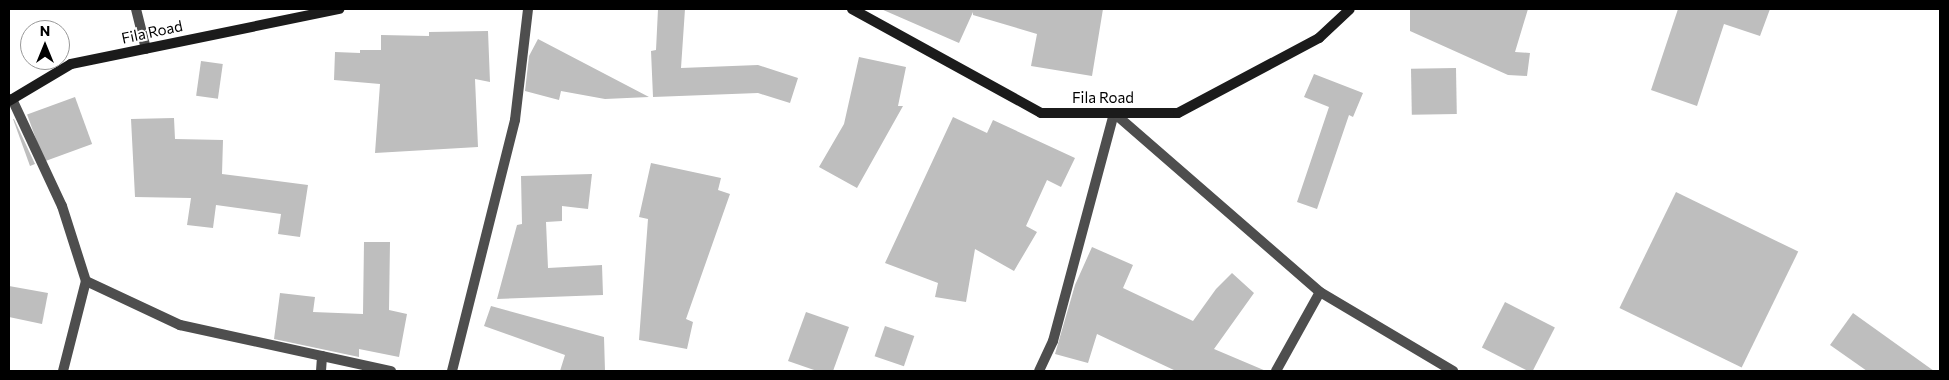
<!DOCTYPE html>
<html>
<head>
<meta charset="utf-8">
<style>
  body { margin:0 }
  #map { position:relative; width:1949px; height:380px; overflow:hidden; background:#fff; font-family:Commissioner,sans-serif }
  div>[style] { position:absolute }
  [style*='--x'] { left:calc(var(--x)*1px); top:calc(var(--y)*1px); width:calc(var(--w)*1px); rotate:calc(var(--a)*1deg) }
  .building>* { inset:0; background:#bebebe; transform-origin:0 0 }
  .street>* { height:10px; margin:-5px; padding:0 5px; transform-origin:5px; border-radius:5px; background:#4e4e4e }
  .secondary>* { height:10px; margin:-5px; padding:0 5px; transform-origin:5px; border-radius:5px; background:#1b1b1b }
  span { translate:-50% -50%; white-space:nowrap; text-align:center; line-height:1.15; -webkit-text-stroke:4px #fff; paint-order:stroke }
  .street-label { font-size:15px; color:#000 }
  .frame { position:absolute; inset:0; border:10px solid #000; pointer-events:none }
  .north { position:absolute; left:20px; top:20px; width:50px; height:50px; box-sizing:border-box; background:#fff; border:1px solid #999; border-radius:50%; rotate:0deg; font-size:14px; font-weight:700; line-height:20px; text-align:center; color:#000 }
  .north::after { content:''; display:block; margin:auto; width:18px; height:22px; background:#000; clip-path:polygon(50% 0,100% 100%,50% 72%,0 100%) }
</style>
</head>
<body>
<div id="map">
  <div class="building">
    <i style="clip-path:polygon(658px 9px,685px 9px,681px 68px,758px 65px,798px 78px,790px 103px,758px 93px,653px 97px,651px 51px,656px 50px)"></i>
    <i style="clip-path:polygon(881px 9px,1103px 9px,1092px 76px,1031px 66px,1037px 34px,973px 15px,973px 12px,959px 43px)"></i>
    <i style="clip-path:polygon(1410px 9px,1528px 9px,1515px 52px,1530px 53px,1527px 76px,1508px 75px,1410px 31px)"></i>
    <i style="clip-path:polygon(1678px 9px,1770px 9px,1760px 36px,1724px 24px,1697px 106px,1651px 90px)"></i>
    <i style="clip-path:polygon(488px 31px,490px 82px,475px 79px,478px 147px,375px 153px,380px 84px,334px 80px,335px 52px,360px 53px,360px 50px,381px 50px,381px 35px,429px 36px,429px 32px)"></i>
    <i style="clip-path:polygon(538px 39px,649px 97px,605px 99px,561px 91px,559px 100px,525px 91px,529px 56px)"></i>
    <i style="clip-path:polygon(859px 57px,906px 67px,898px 106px,903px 106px,857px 188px,819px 167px,844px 124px)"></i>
    <i style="left:201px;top:61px;width:22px;height:35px;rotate:8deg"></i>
    <i style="left:1456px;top:68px;width:46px;height:45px;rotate:89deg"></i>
    <i style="clip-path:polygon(1314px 74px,1363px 93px,1353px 117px,1349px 115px,1317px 209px,1297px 202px,1329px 107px,1304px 97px)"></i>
    <i style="left:75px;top:97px;width:50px;height:51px;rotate:70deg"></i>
    <i style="clip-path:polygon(953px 117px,987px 133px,993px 120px,1075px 158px,1061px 187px,1047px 180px,1026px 226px,1037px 232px,1014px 271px,975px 249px,966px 302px,935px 297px,938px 283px,885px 263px)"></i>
    <i style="clip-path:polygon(174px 118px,175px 139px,223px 140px,222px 174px,308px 185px,300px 237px,278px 234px,281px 214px,216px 205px,213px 228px,187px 225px,191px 198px,135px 197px,131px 119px)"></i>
    <i style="clip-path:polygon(13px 119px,14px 119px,35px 164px,30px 166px)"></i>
    <i style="clip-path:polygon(651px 163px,721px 178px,718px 190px,730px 194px,686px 319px,693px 322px,687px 349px,639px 340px,648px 219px,639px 217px)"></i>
    <i style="clip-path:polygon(592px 174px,588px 209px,562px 206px,562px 221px,546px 222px,548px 268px,602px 265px,603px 295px,497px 299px,517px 225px,522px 224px,521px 176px)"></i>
    <i style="left:1676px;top:192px;width:136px;height:129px;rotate:26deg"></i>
    <i style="clip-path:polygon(364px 242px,390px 242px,389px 310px,407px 314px,399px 357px,359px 349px,359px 357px,274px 339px,280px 293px,315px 297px,313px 312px,363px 314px)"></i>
    <i style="clip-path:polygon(1092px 247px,1133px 265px,1123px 288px,1193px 321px,1216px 289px,1232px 273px,1254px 293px,1214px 349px,1266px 371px,1176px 371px,1097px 334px,1088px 363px,1055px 354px,1075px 285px)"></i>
    <i style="clip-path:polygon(9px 286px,48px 293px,42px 324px,9px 317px)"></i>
    <i style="left:1505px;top:302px;width:56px;height:51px;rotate:27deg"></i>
    <i style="clip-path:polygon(491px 306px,604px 337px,605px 371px,560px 371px,565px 355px,484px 326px)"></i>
    <i style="clip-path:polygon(806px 312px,849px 327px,833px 371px,817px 371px,788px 361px)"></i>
    <i style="clip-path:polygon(1853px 313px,1934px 371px,1867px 371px,1830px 345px)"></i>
    <i style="left:885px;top:326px;width:31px;height:32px;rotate:19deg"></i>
  </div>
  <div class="street">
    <i style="--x:136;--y:9;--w:41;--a:76"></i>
    <i style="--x:12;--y:99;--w:118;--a:65"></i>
    <i style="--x:62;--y:206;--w:79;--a:72.3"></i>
    <i style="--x:86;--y:281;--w:104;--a:25.1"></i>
    <i style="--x:180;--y:325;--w:216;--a:12.3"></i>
    <i style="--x:63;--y:371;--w:93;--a:-75.7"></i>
    <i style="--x:321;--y:371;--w:15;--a:-86"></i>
    <i style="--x:452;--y:371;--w:259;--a:-75.9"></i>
    <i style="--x:515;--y:120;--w:112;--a:-83.3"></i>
    <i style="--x:1039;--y:371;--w:33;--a:-65"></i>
    <i style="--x:1053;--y:341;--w:236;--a:-75"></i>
    <i style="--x:1114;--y:113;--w:273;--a:41"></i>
    <i style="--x:1320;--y:292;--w:155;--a:30.7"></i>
    <i style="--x:1276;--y:371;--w:90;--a:-60.9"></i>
  </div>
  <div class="secondary">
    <i style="--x:852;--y:9;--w:216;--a:28.8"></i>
    <i style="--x:1041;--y:113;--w:137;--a:0"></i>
    <i style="--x:1178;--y:113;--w:160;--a:-28"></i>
    <i style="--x:1319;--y:38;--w:42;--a:-43.1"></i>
    <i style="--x:9;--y:101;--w:72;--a:-30.8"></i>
    <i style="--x:71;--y:64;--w:274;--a:-11.6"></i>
  </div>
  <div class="street-label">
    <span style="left:152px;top:32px;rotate:-12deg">Fila Road</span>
    <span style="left:1103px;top:98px">Fila Road</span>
  </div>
  <div class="frame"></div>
  <div class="north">N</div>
</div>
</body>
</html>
